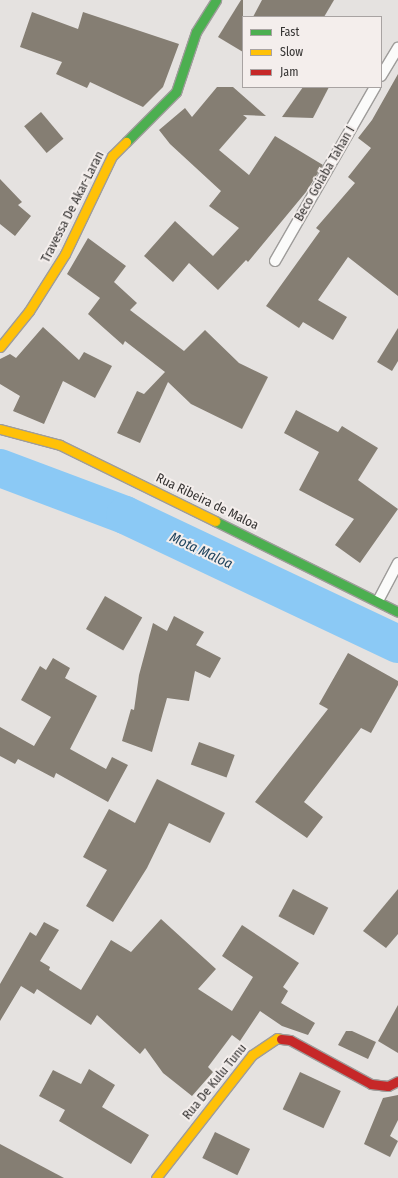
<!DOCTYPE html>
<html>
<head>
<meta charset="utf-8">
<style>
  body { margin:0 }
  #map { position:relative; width:398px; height:1178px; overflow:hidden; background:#e5e2e0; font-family:"Fira Sans Condensed",sans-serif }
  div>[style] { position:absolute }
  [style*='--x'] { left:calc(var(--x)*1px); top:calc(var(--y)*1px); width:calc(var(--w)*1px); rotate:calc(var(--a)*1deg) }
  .stream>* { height:6px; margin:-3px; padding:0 3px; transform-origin:3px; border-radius:3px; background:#8bc9f5 }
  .river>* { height:38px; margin:-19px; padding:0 19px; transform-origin:19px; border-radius:19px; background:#8bc9f5 }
  .building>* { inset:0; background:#857e73; transform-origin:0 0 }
  .roads { filter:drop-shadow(1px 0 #9e9c9a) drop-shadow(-1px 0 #9e9c9a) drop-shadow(0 1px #9e9c9a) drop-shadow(0 -1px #9e9c9a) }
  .lane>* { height:10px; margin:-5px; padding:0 5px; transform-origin:5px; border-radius:5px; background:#fbfbfa }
  .fast>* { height:9px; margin:-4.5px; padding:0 4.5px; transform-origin:4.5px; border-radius:4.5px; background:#4caf50 }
  .slow>* { height:9px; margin:-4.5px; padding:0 4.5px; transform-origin:4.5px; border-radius:4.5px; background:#ffc107 }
  .jam>* { height:9px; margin:-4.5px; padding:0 4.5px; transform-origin:4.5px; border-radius:4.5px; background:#c62828 }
  span { translate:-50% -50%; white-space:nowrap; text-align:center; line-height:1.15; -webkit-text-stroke:4px #f4eeec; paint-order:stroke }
  .street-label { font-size:13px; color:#353332 }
  .water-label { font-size:14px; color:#20455f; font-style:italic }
  .legend { position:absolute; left:242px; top:16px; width:140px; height:72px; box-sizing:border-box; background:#f4eeec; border:1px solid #a8a3a2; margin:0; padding:5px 7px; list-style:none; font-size:12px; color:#353332 }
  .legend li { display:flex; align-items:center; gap:8px; height:20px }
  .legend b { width:20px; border:1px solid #a8a3a2 }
</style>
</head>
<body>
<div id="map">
  <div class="stream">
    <i style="--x:0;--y:452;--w:437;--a:24.3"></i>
  </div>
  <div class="river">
    <i style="--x:0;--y:468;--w:134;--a:20.6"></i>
    <i style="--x:125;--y:515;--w:302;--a:25.3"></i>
  </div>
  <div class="building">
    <i style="clip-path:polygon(241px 0,243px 0,243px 52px,218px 37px)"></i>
    <i style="clip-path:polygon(262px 0,334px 0,324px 17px,253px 17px)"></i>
    <i style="clip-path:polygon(32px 12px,78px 29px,83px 12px,179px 44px,163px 87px,143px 107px,90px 82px,87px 88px,56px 74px,62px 62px,20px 47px)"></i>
    <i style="clip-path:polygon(398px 74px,398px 296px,348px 257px,318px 300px,347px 317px,333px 340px,303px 322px,299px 328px,266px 306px,320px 231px,316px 228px,355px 183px,348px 177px,371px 148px,358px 138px,372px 120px)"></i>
    <i style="clip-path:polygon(217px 87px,233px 87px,266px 116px,243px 115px,247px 118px,219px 150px,249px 175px,275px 136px,323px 165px,306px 192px,248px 262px,246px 260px,218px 290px,189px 263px,173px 282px,144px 256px,175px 221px,213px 256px,239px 228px,209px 206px,221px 191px,170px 144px,159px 130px,185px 108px,192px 117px)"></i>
    <i style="clip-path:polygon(303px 87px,329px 87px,313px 118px,282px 117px)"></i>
    <i style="left:41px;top:112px;width:35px;height:22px;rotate:50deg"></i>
    <i style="clip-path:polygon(0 179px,22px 202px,18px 205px,31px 216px,15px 236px,0 224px)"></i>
    <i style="clip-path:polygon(88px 238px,126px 266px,114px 282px,137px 303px,130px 310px,184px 351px,205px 330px,239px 363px,268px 377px,242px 429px,191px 404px,168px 382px,140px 443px,117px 433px,137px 391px,144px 394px,165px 372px,125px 341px,123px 345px,88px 314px,100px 298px,67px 274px)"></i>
    <i style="clip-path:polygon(43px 327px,79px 360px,84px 352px,112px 366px,95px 398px,63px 381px,44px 424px,13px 411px,20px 396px,0 384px,0 359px,10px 354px,16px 358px)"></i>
    <i style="clip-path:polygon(398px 328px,398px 361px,392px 371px,377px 362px)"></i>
    <i style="clip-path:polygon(296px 410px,338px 432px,342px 426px,378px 448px,358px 480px,398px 509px,360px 563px,335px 545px,354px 519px,299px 490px,319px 452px,284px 433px)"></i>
    <i style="left:105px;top:596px;width:43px;height:38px;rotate:30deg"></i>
    <i style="clip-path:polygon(174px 616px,204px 632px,196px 645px,221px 658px,210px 678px,195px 671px,189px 701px,167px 698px,152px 752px,122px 741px,131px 709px,134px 710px,139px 675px,153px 623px,167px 631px)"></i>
    <i style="clip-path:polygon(348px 653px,398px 681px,398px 685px,371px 733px,361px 728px,304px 802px,323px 817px,307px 838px,255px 802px,328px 709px,319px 704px)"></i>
    <i style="clip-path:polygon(53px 658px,70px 668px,65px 678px,97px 696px,70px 749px,106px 769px,112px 757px,128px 765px,108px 802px,56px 773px,54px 778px,18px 759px,15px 764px,0 756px,0 727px,34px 746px,51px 717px,21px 700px,40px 666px,46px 670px)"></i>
    <i style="left:199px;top:742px;width:38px;height:24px;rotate:20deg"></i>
    <i style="clip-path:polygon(157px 779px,225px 813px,210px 843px,169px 823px,147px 868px,113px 922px,86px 906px,107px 870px,83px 857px,109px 809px,135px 823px)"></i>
    <i style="left:293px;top:889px;width:40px;height:31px;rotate:28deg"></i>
    <i style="clip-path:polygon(398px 889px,398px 934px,386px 948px,363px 931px)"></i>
    <i style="clip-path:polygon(161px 919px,216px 969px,198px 989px,232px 1011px,253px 977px,222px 956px,242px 925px,299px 963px,283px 987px,288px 991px,281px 1003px,315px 1023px,308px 1035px,282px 1026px,260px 1011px,240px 1041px,232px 1035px,208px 1067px,213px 1072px,192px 1096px,163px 1073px,145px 1048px,140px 1054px,97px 1015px,91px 1025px,37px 989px,34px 994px,21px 986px,0 1021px,0 984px,30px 932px,36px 936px,44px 922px,59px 930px,40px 961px,50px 967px,49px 970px,81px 990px,111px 940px,131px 952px)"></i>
    <i style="clip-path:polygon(398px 1005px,398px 1053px,378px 1041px)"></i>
    <i style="clip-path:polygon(346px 1031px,352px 1031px,376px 1042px,368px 1059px,338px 1045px)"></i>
    <i style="clip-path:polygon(89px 1069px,115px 1085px,102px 1107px,149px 1135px,131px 1164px,59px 1121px,65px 1110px,39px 1096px,53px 1070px,81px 1084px)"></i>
    <i style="left:300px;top:1072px;width:45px;height:41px;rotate:25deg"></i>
    <i style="clip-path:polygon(398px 1095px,398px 1120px,390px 1136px,398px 1141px,390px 1157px,364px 1144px,383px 1098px)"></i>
    <i style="left:215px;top:1132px;width:39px;height:29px;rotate:26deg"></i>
    <i style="clip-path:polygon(0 1144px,64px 1178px,0 1178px)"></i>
  </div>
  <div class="roads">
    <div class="lane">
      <i style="--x:381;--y:76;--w:33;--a:-59"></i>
      <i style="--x:275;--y:261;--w:201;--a:-60.1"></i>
      <i style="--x:378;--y:601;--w:43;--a:-62.2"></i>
    </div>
    <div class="fast">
      <i style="--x:126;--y:142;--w:71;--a:-45"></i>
      <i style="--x:176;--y:92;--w:63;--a:-71.6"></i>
      <i style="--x:196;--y:32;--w:38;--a:-58"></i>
      <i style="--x:215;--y:521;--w:204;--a:26.4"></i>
    </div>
    <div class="slow">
      <i style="--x:0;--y:347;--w:46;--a:-51.1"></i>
      <i style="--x:29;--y:311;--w:67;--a:-57.7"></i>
      <i style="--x:65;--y:254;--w:109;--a:-64.4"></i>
      <i style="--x:112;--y:156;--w:20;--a:-45"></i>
      <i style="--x:0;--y:429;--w:62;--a:14.9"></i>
      <i style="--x:60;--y:445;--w:173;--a:26.1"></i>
      <i style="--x:156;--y:1178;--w:156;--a:-52"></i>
      <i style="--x:252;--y:1055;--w:30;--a:-34"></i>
      <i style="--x:277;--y:1038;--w:4;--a:14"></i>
    </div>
    <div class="jam">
      <i style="--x:281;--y:1039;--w:9;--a:6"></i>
      <i style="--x:290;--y:1040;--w:92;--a:28.5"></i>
      <i style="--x:371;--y:1084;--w:17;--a:7"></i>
      <i style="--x:388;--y:1086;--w:11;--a:-27"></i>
    </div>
  </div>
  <div class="street-label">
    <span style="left:325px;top:174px;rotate:-60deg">Beco Goiaba Tahan I</span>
    <span style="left:73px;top:207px;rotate:-63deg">Travessa De Akar-Laran</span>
    <span style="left:207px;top:502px;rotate:26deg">Rua Ribeira de Maloa</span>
    <span style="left:215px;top:1082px;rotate:-51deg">Rua De Kulu Tunu</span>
  </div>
  <div class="water-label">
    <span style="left:201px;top:551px;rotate:25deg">Mota Maloa</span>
  </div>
  <ul class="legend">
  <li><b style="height:5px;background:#4caf50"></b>Fast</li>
  <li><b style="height:5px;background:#ffc107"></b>Slow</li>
  <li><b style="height:5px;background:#c62828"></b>Jam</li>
  </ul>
</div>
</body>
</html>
